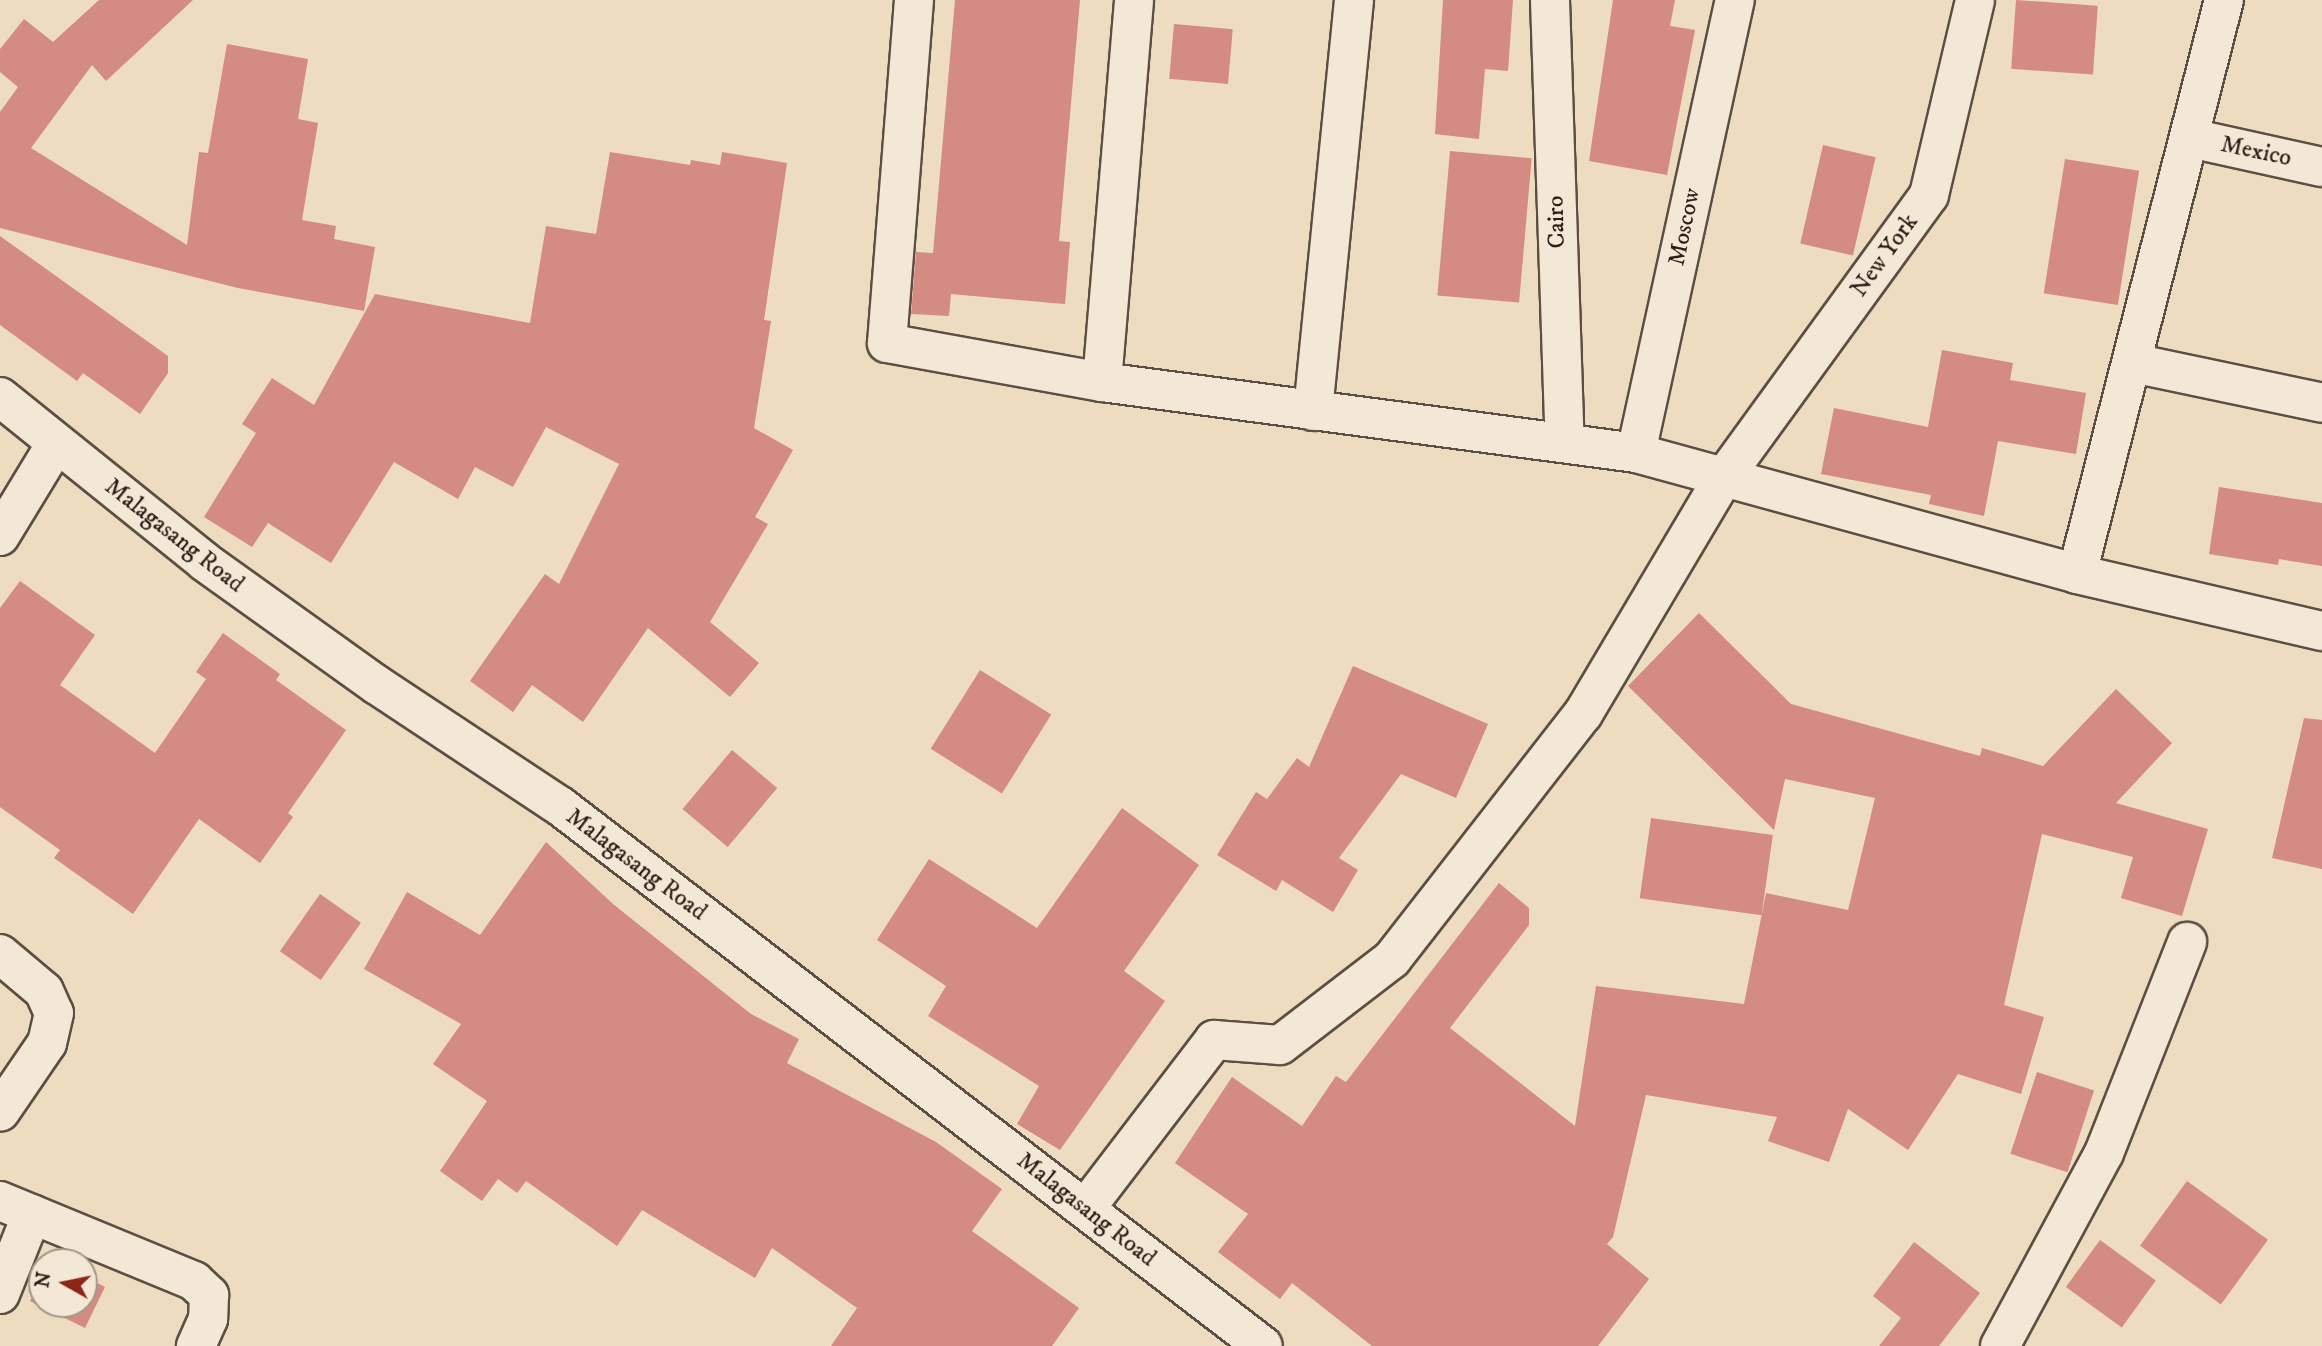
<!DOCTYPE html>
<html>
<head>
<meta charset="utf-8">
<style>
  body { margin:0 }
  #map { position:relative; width:2322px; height:1346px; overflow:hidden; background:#eddcbf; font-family:"IM FELL DW Pica",serif }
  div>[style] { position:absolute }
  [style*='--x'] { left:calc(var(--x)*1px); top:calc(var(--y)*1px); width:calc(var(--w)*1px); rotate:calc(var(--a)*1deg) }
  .building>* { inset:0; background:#d38b82; transform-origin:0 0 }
  .roads { filter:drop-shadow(2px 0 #5c4e42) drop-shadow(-2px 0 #5c4e42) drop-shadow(0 2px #5c4e42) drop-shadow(0 -2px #5c4e42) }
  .street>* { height:38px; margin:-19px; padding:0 19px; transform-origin:19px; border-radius:19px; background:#f3e8d5 }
  .secondary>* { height:38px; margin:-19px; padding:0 19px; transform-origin:19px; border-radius:19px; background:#f3e8d5 }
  span { translate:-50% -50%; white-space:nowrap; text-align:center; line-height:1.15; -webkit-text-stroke:5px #f3e8d5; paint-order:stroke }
  .street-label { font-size:24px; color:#2c1e18 }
  .north { position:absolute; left:28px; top:1248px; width:70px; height:70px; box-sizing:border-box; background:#f3e8d5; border:2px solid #a39789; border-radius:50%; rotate:279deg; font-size:19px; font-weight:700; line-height:28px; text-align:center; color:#2c1e18 }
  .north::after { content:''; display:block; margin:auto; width:24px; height:32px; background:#8f2418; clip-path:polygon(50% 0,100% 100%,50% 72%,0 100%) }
</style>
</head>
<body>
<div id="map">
  <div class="building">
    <i style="clip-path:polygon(99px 0,193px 0,106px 81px,92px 65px,31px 148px,187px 245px,199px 152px,208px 153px,227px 44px,308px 59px,298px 119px,318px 123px,302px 220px,336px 226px,334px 239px,375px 247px,364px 311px,238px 288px,0 228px,0 112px,18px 87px,0 72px,0 49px,24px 19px,53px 42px)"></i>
    <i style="clip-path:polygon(955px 0,1080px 0,1059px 241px,1070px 242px,1065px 304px,951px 294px,949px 316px,911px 314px,916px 252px,933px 253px)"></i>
    <i style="clip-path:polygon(1443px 0,1513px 0,1508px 71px,1485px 69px,1479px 139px,1435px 134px)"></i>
    <i style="clip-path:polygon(1613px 0,1675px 0,1670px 26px,1695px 30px,1667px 175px,1589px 161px)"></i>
    <i style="left:2016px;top:0;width:82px;height:69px;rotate:4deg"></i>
    <i style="left:1174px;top:24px;width:59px;height:55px;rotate:5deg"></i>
    <i style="left:1823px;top:145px;width:54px;height:101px;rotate:13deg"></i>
    <i style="left:1450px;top:151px;width:82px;height:145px;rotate:5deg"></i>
    <i style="clip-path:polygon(610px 152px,690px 165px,691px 160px,720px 165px,722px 152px,787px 163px,764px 320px,771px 321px,754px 428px,793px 450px,755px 517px,768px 524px,710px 622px,759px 663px,730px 697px,648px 628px,583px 722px,532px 685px,513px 712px,470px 681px,545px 574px,559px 584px,619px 464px,546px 427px,513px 487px,475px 467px,458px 499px,394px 462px,331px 563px,268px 523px,252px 547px,204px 517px,256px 433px,242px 424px,272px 378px,314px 405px,375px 294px,530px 323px,546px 226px,596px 234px)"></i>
    <i style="left:2065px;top:159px;width:75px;height:136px;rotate:9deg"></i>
    <i style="clip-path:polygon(0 236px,168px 356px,168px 373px,140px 414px,83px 373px,77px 381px,0 325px)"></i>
    <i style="clip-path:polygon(1942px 350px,2013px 363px,2010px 380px,2086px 393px,2076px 454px,1998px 441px,1984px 516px,1929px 504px,1931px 495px,1821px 474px,1834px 408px,1928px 427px)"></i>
    <i style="clip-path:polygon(2219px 487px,2322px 503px,2322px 566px,2279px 559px,2278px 565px,2209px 554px)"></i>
    <i style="clip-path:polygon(20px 581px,95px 635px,60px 685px,155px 753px,206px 679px,196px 672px,223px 633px,280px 674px,276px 680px,346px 730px,288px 813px,293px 817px,260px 863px,199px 819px,133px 914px,54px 858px,60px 850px,0 807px,0 608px)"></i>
    <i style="clip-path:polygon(1699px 613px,1791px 704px,1980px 756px,1982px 748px,2043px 766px,2116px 689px,2172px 743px,2116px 803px,2208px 829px,2182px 916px,2121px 898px,2133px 857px,2042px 834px,2004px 1005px,2044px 1017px,2021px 1094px,1958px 1074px,1908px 1150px,1848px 1109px,1829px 1162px,1768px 1141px,1777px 1117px,1646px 1095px,1613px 1237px,1607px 1244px,1649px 1279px,1598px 1346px,1372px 1346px,1292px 1283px,1280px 1299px,1218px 1252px,1248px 1214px,1175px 1163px,1232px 1077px,1302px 1126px,1336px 1076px,1346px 1082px,1499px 883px,1529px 908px,1529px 925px,1450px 1028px,1575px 1126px,1596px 986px,1744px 1004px,1766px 893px,1848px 910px,1875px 798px,1785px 779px,1774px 830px,1628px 686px)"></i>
    <i style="clip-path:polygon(1353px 666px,1488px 724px,1456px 798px,1401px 774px,1339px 858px,1358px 870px,1333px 912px,1282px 880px,1276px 891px,1217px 855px,1256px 792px,1267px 799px,1297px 758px,1309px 767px)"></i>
    <i style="left:980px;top:670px;width:84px;height:93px;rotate:32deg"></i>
    <i style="clip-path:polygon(2304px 718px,2322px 720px,2322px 869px,2272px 858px)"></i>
    <i style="left:732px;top:750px;width:59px;height:77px;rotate:40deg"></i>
    <i style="clip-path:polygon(1122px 808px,1199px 865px,1124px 971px,1165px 1001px,1060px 1150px,1017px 1124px,1039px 1086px,928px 1016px,946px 986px,877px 940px,929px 859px,1037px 928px)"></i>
    <i style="left:1651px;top:818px;width:123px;height:81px;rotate:8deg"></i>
    <i style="clip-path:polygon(546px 842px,613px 904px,751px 1014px,799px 1039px,787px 1063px,936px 1142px,1002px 1189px,972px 1231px,1079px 1308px,1052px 1346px,831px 1346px,857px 1308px,772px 1248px,755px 1278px,642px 1210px,617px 1246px,526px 1181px,517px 1193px,498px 1179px,482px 1201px,440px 1171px,487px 1101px,433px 1064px,461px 1024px,364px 969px,407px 892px,480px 935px)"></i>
    <i style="left:320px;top:894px;width:50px;height:70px;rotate:35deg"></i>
    <i style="left:2037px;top:1072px;width:60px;height:86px;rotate:18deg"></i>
    <i style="left:2187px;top:1181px;width:100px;height:80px;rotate:36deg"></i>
    <i style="left:2100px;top:1240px;width:69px;height:58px;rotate:36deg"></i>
    <i style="clip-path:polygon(1914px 1242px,1980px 1293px,1939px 1346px,1879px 1346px,1901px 1318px,1873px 1296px)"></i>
    <i style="clip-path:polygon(84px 1276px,105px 1287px,85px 1328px,30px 1301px,42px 1279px,42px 1304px,84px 1304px)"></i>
  </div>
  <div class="roads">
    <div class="street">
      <i style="--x:914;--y:0;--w:344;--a:94.5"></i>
      <i style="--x:887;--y:343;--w:219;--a:10.3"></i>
      <i style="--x:1102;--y:382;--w:539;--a:7.57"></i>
      <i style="--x:1636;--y:453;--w:457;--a:15.3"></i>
      <i style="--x:2077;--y:574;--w:252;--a:13.1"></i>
      <i style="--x:1550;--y:0;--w:443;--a:88.1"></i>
      <i style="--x:2190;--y:138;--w:135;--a:12.4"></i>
      <i style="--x:2133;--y:363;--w:193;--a:11.9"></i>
      <i style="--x:1102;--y:382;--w:383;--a:-85.2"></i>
      <i style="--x:1313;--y:411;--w:413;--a:-84.3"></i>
      <i style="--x:1636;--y:453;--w:464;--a:-77.7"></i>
      <i style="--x:0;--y:536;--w:108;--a:-58.7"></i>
      <i style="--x:2077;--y:574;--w:593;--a:-75.64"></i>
      <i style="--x:0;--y:954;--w:57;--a:40.1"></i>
      <i style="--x:44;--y:991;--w:24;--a:66"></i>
      <i style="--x:54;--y:1013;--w:31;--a:103"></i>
      <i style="--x:47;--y:1043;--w:83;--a:124.3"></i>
      <i style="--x:0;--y:1201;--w:210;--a:22.4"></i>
      <i style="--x:194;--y:1281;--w:21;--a:43"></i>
      <i style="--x:209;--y:1295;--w:24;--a:92"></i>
      <i style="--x:208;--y:1319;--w:30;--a:114"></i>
      <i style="--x:1085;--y:1209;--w:213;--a:-52.6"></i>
      <i style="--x:1214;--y:1040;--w:66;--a:4.3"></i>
      <i style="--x:1280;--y:1045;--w:141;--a:-37.5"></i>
      <i style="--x:1392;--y:959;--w:311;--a:-52.1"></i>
      <i style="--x:1583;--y:714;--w:272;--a:-59.3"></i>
      <i style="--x:1722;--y:480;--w:352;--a:-54"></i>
      <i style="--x:1929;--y:195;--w:200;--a:-76.7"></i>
      <i style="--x:0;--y:1294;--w:86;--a:-68.2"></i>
      <i style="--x:2000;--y:1346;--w:219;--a:-61.7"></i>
      <i style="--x:2104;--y:1153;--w:227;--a:-68.5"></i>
    </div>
    <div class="secondary">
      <i style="--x:0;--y:397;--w:263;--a:38.8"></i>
      <i style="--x:205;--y:562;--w:211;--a:35.6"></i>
      <i style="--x:377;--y:685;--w:219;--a:33.5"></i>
      <i style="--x:560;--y:806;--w:886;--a:37.53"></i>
    </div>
  </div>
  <div class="street-label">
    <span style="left:2256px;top:152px;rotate:12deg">Mexico</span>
    <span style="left:1557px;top:222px;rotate:-92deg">Cairo</span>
    <span style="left:1685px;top:227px;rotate:-78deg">Moscow</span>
    <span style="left:1885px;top:256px;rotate:-54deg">New York</span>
    <span style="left:174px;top:536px;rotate:38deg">Malagasang Road</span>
    <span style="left:636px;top:865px;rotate:37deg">Malagasang Road</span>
    <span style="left:1086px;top:1210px;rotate:38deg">Malagasang Road</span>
  </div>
  <div class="north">N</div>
</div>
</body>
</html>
